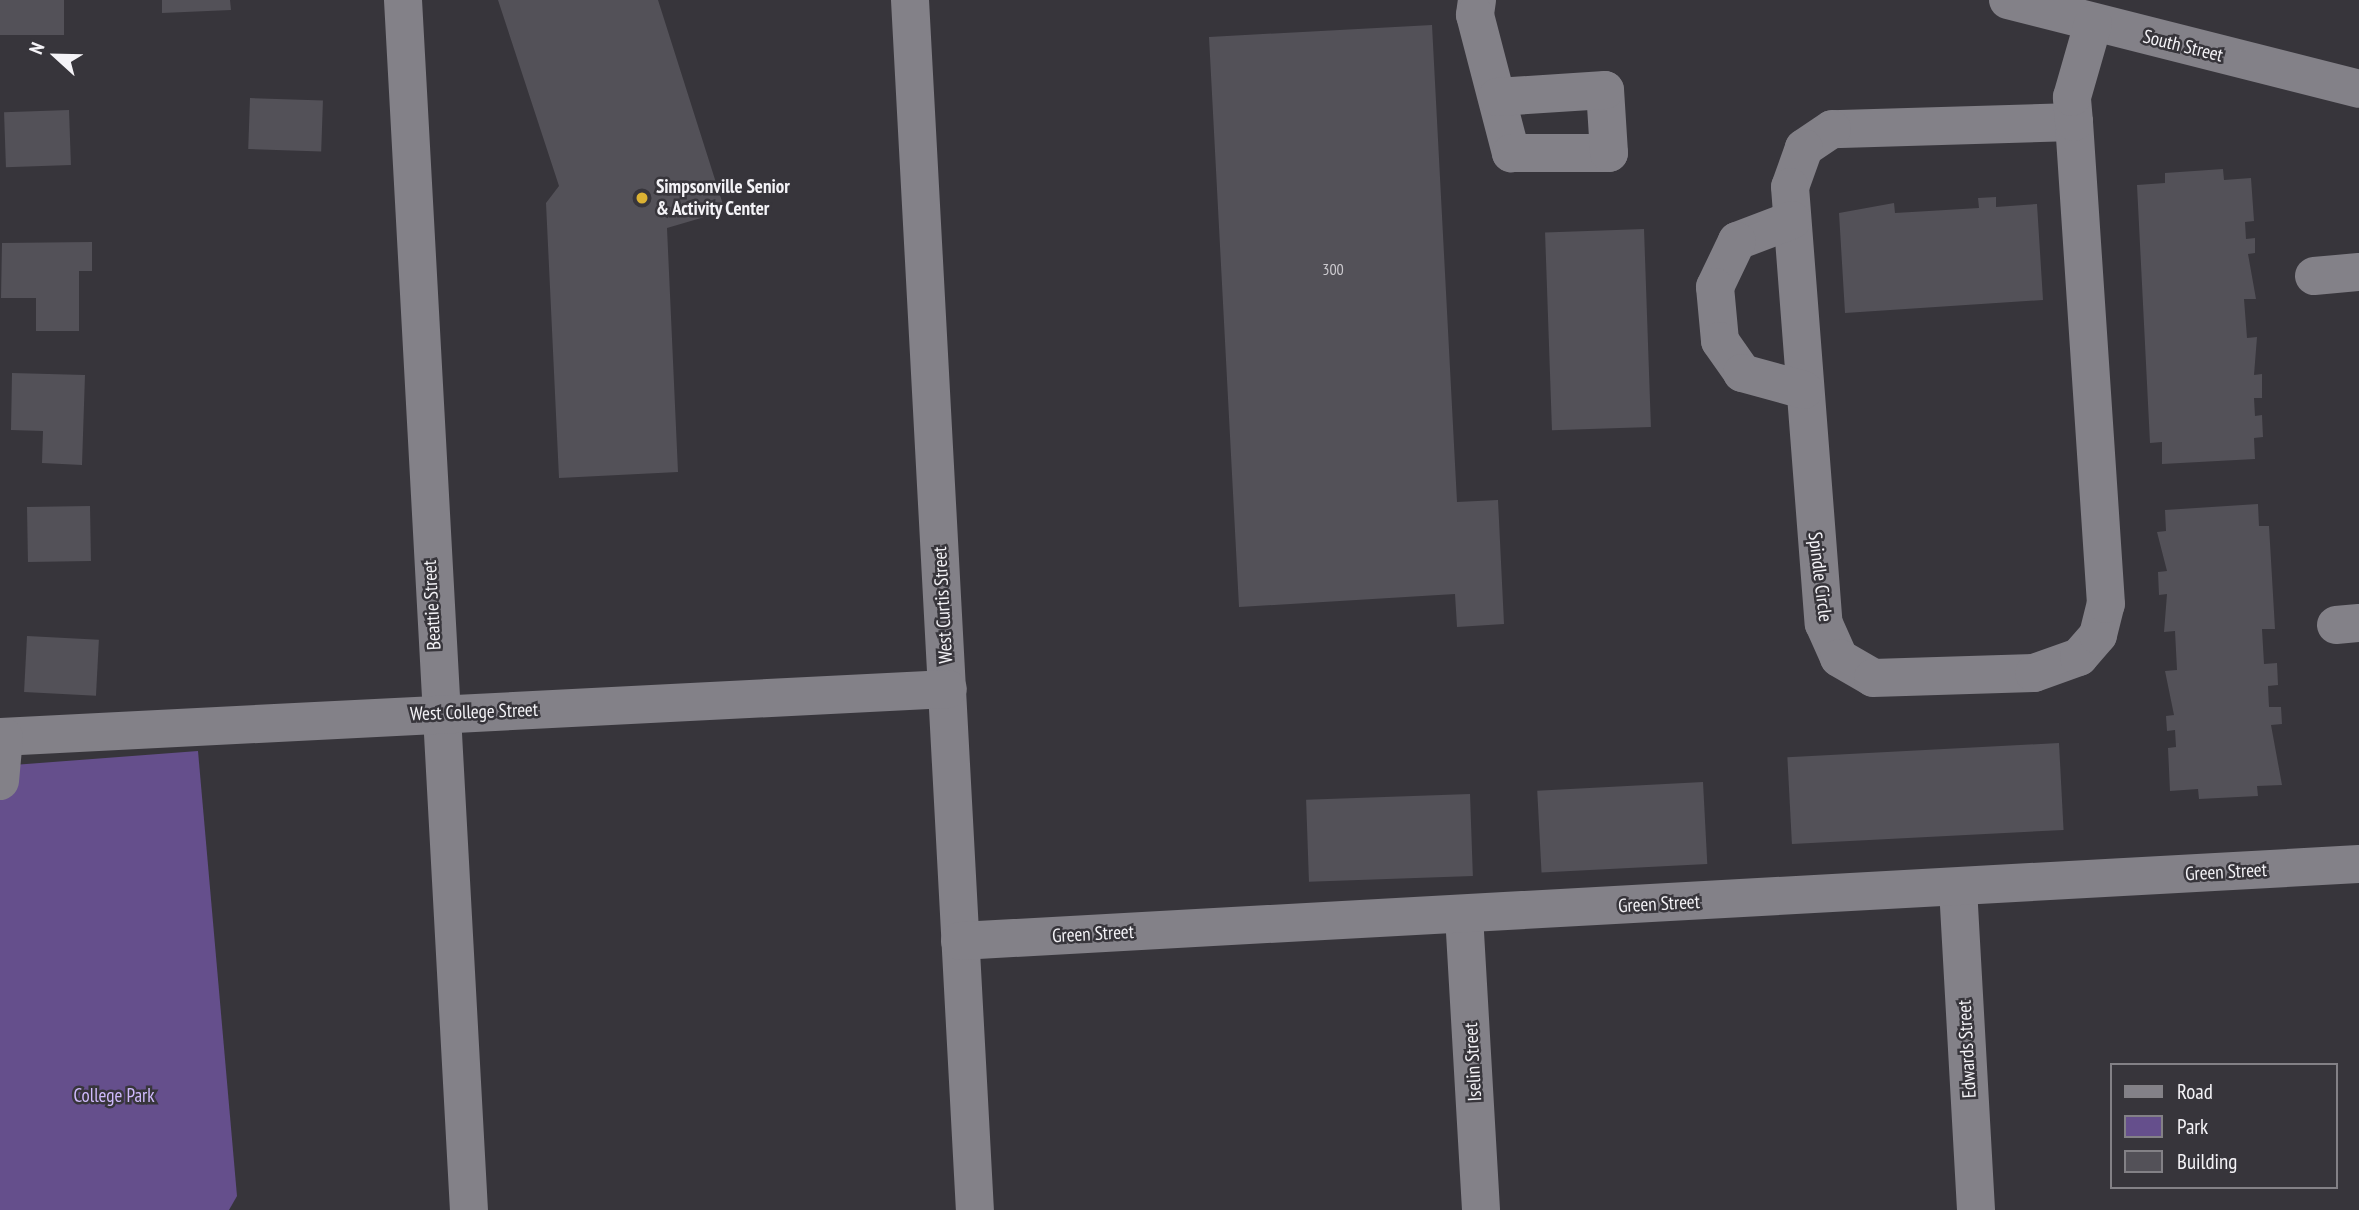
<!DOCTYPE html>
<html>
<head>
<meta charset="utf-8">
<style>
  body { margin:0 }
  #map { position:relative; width:2359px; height:1210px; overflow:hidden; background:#37353b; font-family:"PT Sans Narrow",sans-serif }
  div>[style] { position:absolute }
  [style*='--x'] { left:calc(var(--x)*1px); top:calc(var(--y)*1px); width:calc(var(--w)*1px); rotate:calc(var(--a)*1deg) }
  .green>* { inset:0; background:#654f8c }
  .building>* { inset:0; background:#535158; transform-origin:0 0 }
  .minor>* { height:38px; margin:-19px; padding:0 19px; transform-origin:19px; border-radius:19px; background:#838188 }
  .dots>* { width:19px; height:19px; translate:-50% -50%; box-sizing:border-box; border:4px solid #37353b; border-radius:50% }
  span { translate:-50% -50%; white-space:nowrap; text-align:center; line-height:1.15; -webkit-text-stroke:5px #37353b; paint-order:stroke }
  .number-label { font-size:16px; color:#cccacf }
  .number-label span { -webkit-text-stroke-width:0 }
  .street-label { font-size:19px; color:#f4f3f7 }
  .poi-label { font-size:19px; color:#f4f3f7; font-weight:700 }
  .left { translate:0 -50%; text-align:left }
  .park-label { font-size:19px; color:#cfbafc }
  .legend { position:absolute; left:2110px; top:1063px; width:228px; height:126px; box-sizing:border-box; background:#37353b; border:2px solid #838186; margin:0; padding:9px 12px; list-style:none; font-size:21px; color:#f4f3f7 }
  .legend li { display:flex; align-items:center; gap:14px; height:35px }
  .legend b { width:35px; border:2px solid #838186 }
  .north { position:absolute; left:21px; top:21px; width:70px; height:70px; -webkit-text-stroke:5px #37353b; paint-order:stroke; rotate:292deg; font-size:19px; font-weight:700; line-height:28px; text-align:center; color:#f4f3f7 }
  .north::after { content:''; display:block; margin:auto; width:24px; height:32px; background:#f4f3f7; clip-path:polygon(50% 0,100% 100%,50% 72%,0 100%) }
</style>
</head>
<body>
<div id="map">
  <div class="green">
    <i style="clip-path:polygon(198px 751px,237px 1196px,229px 1210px,0 1210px,0 766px)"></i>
  </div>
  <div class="building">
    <i style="left:0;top:0;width:64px;height:35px"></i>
    <i style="clip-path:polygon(162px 0,230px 0,231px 10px,162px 13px)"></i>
    <i style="clip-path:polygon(498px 0,658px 0,725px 211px,667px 228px,678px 472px,559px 478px,546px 203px,559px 186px)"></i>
    <i style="clip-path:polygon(1432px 25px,1457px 502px,1498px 500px,1504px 624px,1457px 627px,1455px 594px,1239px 607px,1209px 37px)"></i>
    <i style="left:250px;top:98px;width:73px;height:51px;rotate:2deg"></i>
    <i style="left:69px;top:110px;width:55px;height:65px;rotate:88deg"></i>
    <i style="clip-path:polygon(2223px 169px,2224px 180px,2251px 178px,2254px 221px,2245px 222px,2246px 239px,2255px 238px,2255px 253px,2248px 254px,2256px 299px,2244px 299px,2247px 338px,2257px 337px,2254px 375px,2262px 374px,2262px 398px,2254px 398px,2255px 416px,2262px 415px,2263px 437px,2254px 438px,2255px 459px,2162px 464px,2162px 442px,2150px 443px,2137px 185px,2165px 183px,2165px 173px)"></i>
    <i style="clip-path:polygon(1996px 197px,1996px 207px,2037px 204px,2043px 300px,1845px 313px,1839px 213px,1894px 203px,1895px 213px,1979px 208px,1978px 198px)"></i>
    <i style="left:1644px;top:229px;width:198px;height:99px;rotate:88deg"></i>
    <i style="clip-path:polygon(92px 242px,92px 271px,79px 271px,79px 331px,36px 331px,36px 298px,1px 298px,2px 243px)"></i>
    <i style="clip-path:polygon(12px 373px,85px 375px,82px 465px,42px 463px,43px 431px,11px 430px)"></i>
    <i style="clip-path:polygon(2258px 504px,2259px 526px,2269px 526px,2275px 629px,2262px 629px,2264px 664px,2277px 663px,2278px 685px,2268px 686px,2269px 707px,2281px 707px,2282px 724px,2271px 725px,2282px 785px,2257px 786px,2258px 796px,2199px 799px,2198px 789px,2170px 791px,2168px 748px,2176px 747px,2175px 730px,2167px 731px,2166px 716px,2174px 715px,2165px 671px,2177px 670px,2175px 631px,2164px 632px,2167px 594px,2159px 595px,2158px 572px,2167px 571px,2157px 532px,2166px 531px,2165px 510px)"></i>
    <i style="left:90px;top:506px;width:55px;height:63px;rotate:89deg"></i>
    <i style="left:27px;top:636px;width:72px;height:56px;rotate:3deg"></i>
    <i style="left:2059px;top:743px;width:87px;height:272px;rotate:87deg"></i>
    <i style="left:1703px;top:782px;width:82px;height:166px;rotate:87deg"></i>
    <i style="left:1470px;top:794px;width:82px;height:164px;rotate:88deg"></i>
  </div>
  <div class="minor">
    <i style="--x:403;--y:0;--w:1212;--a:86.88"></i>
    <i style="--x:910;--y:0;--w:1212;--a:86.93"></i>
    <i style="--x:1477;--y:0;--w:15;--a:98"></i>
    <i style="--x:1475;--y:15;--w:143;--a:75.4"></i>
    <i style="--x:1511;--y:153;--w:98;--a:0"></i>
    <i style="--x:1609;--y:153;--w:63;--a:-93.6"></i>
    <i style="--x:1605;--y:90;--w:108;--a:176.3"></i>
    <i style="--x:2008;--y:0;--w:362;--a:14.2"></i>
    <i style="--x:2074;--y:122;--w:242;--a:178.3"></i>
    <i style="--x:1832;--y:129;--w:34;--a:146"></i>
    <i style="--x:1804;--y:148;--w:41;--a:109.7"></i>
    <i style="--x:1790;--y:187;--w:438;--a:85.6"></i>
    <i style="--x:1824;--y:624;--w:37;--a:66"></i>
    <i style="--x:1839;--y:658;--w:39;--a:30"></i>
    <i style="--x:1873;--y:678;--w:161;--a:-1.8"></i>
    <i style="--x:2034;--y:673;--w:48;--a:-19.6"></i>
    <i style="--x:2079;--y:657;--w:29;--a:-49"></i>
    <i style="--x:2098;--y:635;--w:32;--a:-76"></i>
    <i style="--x:2106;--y:604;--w:483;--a:-93.8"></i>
    <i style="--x:2074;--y:122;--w:25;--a:-95"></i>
    <i style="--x:2072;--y:97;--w:76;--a:-74"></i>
    <i style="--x:1792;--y:220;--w:59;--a:159.1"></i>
    <i style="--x:1737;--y:241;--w:51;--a:115.6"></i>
    <i style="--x:1715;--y:287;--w:54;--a:84.7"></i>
    <i style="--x:1720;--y:341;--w:39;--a:55"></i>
    <i style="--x:1742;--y:373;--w:64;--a:15.3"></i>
    <i style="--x:2314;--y:276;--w:45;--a:-5.1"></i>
    <i style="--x:2336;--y:625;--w:23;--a:-5"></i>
    <i style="--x:0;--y:737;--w:949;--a:-2.9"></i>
    <i style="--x:0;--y:781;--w:44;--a:-84.8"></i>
    <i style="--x:1958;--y:888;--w:323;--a:86.8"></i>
    <i style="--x:1464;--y:915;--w:295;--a:86.7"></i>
    <i style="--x:960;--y:941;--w:1401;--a:-3.15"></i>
  </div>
  <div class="dots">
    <i style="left:642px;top:198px;background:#dcb233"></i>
  </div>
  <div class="number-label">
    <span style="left:1333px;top:269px">300</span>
  </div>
  <div class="street-label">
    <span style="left:2183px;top:46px;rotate:14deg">South Street</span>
    <span style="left:1820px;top:577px;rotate:83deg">Spindle Circle</span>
    <span style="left:432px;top:605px;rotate:-93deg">Beattie Street</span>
    <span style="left:943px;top:605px;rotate:-93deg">West Curtis Street</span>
    <span style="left:474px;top:712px;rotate:-2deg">West College Street</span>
    <span style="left:2226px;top:872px;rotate:-3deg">Green Street</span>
    <span style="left:1659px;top:904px;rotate:-3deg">Green Street</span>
    <span style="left:1093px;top:934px;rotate:-3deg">Green Street</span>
    <span style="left:1967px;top:1049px;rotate:-93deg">Edwards Street</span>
    <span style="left:1473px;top:1062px;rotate:-93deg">Iselin Street</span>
  </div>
  <div class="poi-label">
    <span class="left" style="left:656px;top:198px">Simpsonville Senior<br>&amp; Activity Center</span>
  </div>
  <div class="park-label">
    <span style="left:114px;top:1096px">College Park</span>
  </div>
  <ul class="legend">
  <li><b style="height:9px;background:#838188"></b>Road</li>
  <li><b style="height:19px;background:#654f8c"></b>Park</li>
  <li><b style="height:19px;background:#535158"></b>Building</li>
  </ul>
  <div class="north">N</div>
</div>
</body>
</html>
